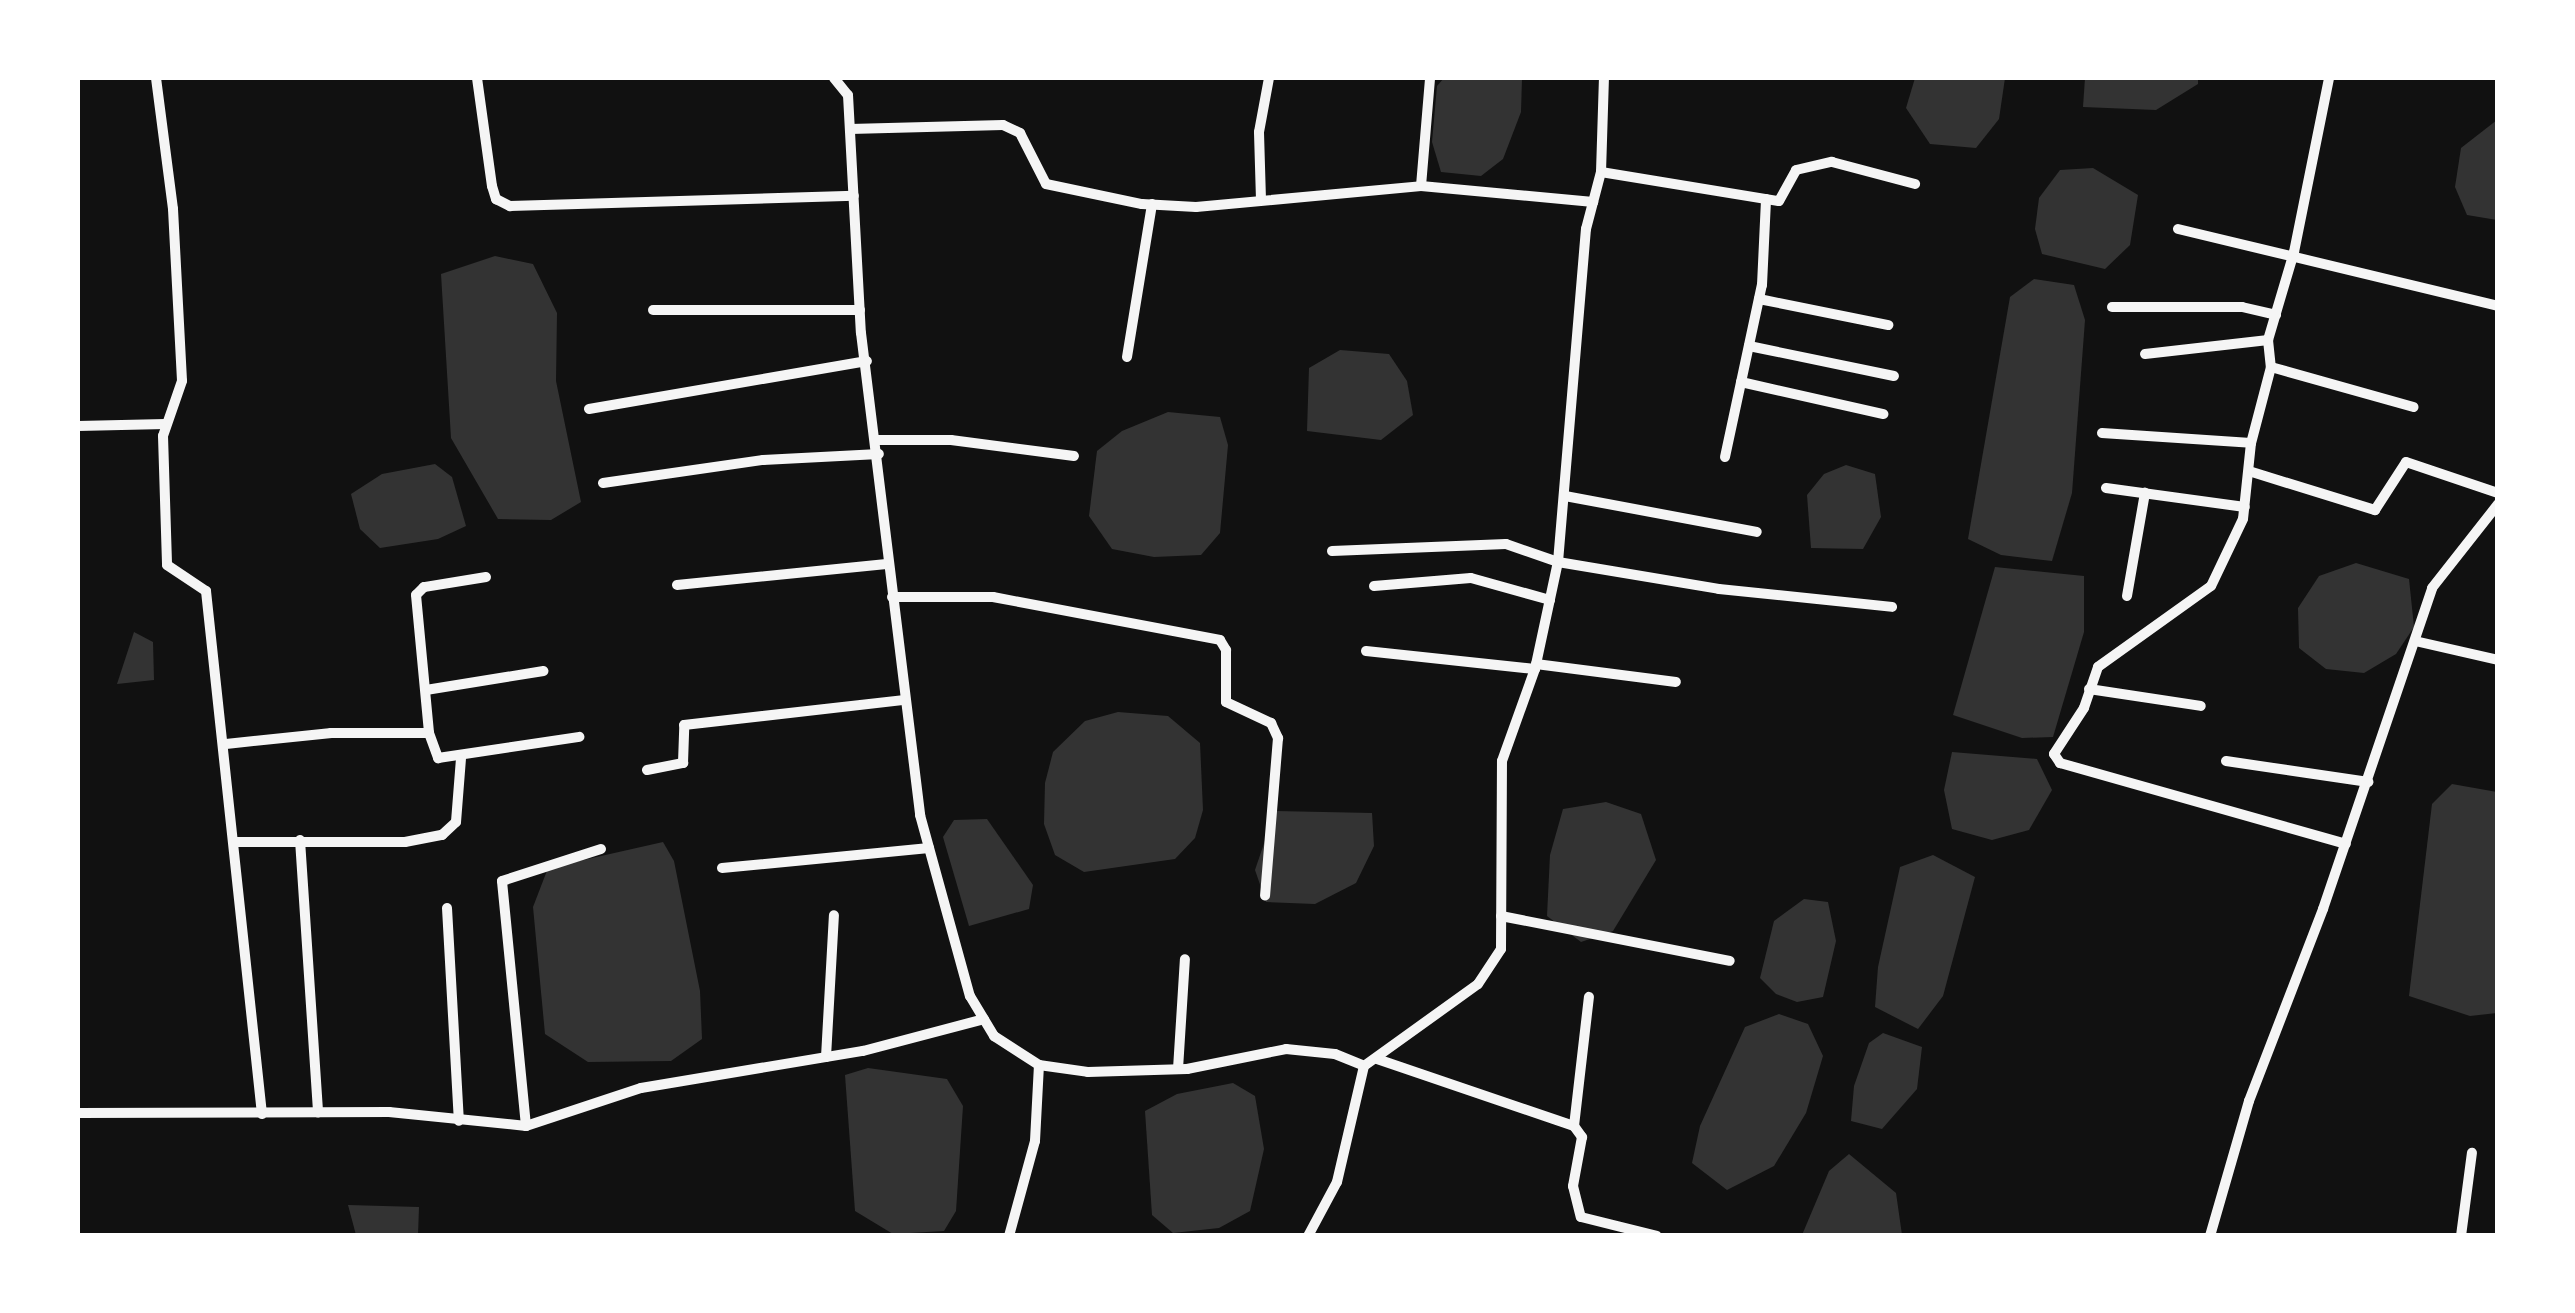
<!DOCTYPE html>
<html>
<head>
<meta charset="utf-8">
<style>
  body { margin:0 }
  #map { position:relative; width:2575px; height:1313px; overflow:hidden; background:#111; font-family:"Space Grotesk",sans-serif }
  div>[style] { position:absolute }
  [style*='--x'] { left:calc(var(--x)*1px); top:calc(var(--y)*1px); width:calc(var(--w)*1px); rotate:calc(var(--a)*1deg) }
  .water>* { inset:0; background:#333 }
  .minor>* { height:10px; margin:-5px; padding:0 5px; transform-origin:5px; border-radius:5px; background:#f5f5f5 }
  span { translate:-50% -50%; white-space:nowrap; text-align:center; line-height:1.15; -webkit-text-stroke:8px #fff; paint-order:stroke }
  .frame { position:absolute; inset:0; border:80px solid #fff; pointer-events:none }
</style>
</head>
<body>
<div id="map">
  <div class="water">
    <i style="clip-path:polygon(1444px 78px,1522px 78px,1521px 112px,1503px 159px,1481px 176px,1441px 172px,1432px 142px,1437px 86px)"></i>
    <i style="clip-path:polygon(1915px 78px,2005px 78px,1999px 119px,1976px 148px,1930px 144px,1906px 108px)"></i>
    <i style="clip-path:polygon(2085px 78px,2198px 78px,2198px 84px,2156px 110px,2083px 107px)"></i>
    <i style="clip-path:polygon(2497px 120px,2498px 120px,2497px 220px,2467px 215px,2455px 187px,2461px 148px)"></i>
    <i style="clip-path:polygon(2093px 168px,2138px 195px,2130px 245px,2105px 269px,2042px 254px,2035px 229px,2039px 198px,2060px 170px)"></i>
    <i style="clip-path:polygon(495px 256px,533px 264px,557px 313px,556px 381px,581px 502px,551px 520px,498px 519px,451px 438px,441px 274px)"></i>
    <i style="clip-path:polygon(2034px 279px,2074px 285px,2085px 320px,2072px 493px,2052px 561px,2001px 555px,1968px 539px,2010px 297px)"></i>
    <i style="clip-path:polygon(1340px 350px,1389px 354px,1407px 381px,1413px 415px,1381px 440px,1307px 431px,1309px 368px)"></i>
    <i style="clip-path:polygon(1168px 412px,1220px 417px,1228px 445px,1220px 533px,1201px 555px,1154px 557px,1112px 549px,1089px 516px,1097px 451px,1122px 431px)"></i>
    <i style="clip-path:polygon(435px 464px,452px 477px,466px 526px,438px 539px,380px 548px,360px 529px,351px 494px,382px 474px)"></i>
    <i style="clip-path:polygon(1846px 465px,1875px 474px,1881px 517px,1863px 549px,1811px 548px,1807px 495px,1824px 474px)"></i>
    <i style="clip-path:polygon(2356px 563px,2409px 579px,2414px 627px,2396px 654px,2364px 673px,2326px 669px,2299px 648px,2298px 608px,2319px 576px)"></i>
    <i style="clip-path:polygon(1995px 567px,2084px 576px,2084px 632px,2053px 737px,2022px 738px,1953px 715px)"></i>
    <i style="clip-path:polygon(134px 632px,153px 642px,154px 680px,117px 684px)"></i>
    <i style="clip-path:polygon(1118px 712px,1168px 716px,1200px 743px,1203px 810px,1195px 838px,1175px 859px,1084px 872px,1055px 855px,1044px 824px,1045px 783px,1053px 752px,1085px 721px)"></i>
    <i style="clip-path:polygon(1952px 752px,2037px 759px,2052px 790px,2029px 830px,1992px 840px,1952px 829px,1944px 790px)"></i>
    <i style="clip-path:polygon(2452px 784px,2497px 792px,2497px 1013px,2470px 1016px,2409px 996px,2432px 804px)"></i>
    <i style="clip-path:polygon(1606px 802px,1641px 814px,1656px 860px,1613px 931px,1581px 942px,1547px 916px,1550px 855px,1563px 809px)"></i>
    <i style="clip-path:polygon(1275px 811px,1372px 813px,1374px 846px,1356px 883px,1315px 904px,1266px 902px,1255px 870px)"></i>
    <i style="clip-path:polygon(987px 819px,1033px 885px,1029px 909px,969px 926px,943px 837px,954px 820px)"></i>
    <i style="clip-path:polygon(663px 842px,674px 861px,700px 991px,702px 1039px,671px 1061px,588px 1062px,545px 1034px,533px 907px,548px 868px)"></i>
    <i style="clip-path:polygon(1933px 855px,1975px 877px,1943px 996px,1918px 1029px,1875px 1007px,1878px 967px,1900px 867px)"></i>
    <i style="clip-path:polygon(1804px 899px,1828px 902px,1836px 941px,1823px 997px,1797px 1002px,1776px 994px,1760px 978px,1774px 921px)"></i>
    <i style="clip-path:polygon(1779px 1014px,1808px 1024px,1823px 1056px,1806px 1113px,1774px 1166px,1727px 1190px,1692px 1163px,1700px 1126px,1745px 1027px)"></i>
    <i style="clip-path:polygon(1883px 1033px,1922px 1047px,1917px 1089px,1882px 1129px,1851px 1121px,1854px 1086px,1869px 1043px)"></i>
    <i style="clip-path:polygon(868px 1068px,947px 1079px,963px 1106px,956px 1211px,944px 1231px,893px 1234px,855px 1211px,845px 1075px)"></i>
    <i style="clip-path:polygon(1233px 1083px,1255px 1096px,1264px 1149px,1250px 1211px,1219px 1228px,1173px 1233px,1152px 1215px,1145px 1111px,1177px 1094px)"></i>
    <i style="clip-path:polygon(1849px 1154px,1896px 1193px,1902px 1235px,1802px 1235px,1829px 1171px)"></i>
    <i style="clip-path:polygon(348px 1205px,419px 1207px,418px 1235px,356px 1235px)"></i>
  </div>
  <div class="minor">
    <i style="--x:156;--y:78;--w:132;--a:82.6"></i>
    <i style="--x:173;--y:209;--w:172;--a:87"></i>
    <i style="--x:182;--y:381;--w:58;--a:109.1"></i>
    <i style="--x:163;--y:436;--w:129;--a:88.2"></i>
    <i style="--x:167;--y:565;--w:47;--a:33.7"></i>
    <i style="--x:206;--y:591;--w:526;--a:83.89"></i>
    <i style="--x:477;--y:78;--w:109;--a:82.1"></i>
    <i style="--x:492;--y:186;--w:14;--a:73"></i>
    <i style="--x:496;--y:199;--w:16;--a:27"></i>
    <i style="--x:510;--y:206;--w:344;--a:-1.7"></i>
    <i style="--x:834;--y:78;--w:22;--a:51"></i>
    <i style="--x:848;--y:95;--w:238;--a:86.9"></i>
    <i style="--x:861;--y:333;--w:486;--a:83"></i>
    <i style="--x:920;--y:815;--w:188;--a:74.6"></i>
    <i style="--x:970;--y:996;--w:47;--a:59"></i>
    <i style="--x:994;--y:1036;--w:54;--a:32.8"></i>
    <i style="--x:1039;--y:1065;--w:49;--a:8.1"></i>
    <i style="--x:1088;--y:1072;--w:99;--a:-1.7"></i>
    <i style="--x:1187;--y:1069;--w:101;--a:-11.4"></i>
    <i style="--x:1286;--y:1049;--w:49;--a:5.8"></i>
    <i style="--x:1335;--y:1054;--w:31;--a:22"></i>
    <i style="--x:850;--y:129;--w:153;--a:-1.5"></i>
    <i style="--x:1003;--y:125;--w:19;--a:25"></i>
    <i style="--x:1020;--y:133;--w:57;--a:63"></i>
    <i style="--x:1046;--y:184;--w:98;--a:11.8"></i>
    <i style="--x:1142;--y:204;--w:54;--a:3.2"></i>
    <i style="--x:1196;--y:207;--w:226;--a:-5.3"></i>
    <i style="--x:1421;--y:186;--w:173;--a:5.3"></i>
    <i style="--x:1601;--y:172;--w:180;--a:9.3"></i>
    <i style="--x:1779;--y:201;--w:35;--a:-61"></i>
    <i style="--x:1796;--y:170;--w:37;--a:-13"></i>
    <i style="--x:1832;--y:162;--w:86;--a:14.8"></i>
    <i style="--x:1421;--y:186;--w:108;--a:-85.2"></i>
    <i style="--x:1261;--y:200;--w:68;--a:-91.7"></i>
    <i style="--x:1259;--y:132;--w:55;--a:-79.5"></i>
    <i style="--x:2178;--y:229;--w:329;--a:13.5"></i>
    <i style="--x:1759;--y:299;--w:132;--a:11.4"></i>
    <i style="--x:2112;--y:307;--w:130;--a:0"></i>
    <i style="--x:2242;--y:307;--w:35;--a:13"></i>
    <i style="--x:653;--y:310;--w:207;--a:0"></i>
    <i style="--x:2268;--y:340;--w:27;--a:84"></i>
    <i style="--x:2271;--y:367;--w:79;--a:104.7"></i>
    <i style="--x:2251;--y:443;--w:76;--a:96"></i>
    <i style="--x:2243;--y:519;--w:74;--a:115.5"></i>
    <i style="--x:2211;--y:586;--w:139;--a:144.4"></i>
    <i style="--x:2098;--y:667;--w:43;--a:108.9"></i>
    <i style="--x:2084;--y:708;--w:55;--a:123.1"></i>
    <i style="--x:2054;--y:754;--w:11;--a:56"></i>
    <i style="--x:2060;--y:763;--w:297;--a:15.8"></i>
    <i style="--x:1749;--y:346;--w:148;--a:11.7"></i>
    <i style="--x:2145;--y:354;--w:124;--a:-6.5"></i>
    <i style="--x:2268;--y:340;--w:92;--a:-73.5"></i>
    <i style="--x:2294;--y:252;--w:177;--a:-78.6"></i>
    <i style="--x:1127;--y:357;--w:155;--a:-80.7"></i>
    <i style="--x:2271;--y:367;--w:148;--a:15.7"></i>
    <i style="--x:1741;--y:382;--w:146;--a:12.7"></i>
    <i style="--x:589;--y:409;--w:282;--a:-9.8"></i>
    <i style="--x:78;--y:426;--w:87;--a:-1.3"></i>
    <i style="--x:2102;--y:433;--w:149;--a:3.8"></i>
    <i style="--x:878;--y:440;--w:73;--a:0"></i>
    <i style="--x:951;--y:440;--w:124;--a:7.4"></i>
    <i style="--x:1725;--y:457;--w:176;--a:-77.9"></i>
    <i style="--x:1762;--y:285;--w:86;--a:-87.3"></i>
    <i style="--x:2252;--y:472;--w:129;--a:17.2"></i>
    <i style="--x:2375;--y:510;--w:57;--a:-57.1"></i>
    <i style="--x:2406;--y:462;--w:97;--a:18.6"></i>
    <i style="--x:603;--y:483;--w:162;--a:-8.2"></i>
    <i style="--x:763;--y:460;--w:116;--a:-3"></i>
    <i style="--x:2106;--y:488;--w:140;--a:7.8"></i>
    <i style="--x:1565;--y:496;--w:195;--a:10.6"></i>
    <i style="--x:1332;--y:551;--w:174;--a:-2.3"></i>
    <i style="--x:1506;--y:544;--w:55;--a:19.1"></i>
    <i style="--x:1558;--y:562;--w:163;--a:9.5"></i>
    <i style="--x:1719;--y:589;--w:174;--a:5.9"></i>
    <i style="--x:486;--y:577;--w:63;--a:170.8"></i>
    <i style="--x:424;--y:587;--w:11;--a:135"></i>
    <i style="--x:416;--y:595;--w:139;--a:84.6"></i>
    <i style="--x:429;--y:733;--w:27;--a:70"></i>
    <i style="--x:438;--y:758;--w:143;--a:-8.5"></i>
    <i style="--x:677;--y:585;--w:213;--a:-5.7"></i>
    <i style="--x:1374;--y:586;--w:97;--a:-4.7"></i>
    <i style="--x:1471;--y:578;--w:82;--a:15.6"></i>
    <i style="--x:2127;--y:596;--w:105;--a:-80.1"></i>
    <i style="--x:892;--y:597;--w:101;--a:0"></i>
    <i style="--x:993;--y:597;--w:231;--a:10.7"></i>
    <i style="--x:1220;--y:640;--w:12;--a:59"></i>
    <i style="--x:1226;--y:650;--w:52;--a:90"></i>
    <i style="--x:1226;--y:702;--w:50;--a:25"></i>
    <i style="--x:1271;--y:723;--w:17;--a:65"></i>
    <i style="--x:1278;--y:738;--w:158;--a:94.7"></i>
    <i style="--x:2415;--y:641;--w:85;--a:12.9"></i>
    <i style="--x:1366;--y:651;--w:170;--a:6.1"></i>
    <i style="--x:1536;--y:664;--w:141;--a:7.3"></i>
    <i style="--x:2089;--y:689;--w:113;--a:8.6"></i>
    <i style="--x:426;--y:690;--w:119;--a:-9.2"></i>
    <i style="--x:226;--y:744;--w:106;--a:-6"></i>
    <i style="--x:331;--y:733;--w:98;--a:0"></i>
    <i style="--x:2226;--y:761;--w:144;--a:8.4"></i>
    <i style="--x:647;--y:770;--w:37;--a:-11"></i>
    <i style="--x:683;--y:763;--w:38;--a:-88"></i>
    <i style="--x:684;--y:725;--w:220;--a:-6.5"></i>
    <i style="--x:300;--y:840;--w:273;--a:86.2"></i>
    <i style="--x:236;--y:842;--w:169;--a:0"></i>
    <i style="--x:405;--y:842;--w:38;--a:-11"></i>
    <i style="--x:442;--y:835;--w:19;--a:-43"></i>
    <i style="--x:456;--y:822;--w:63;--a:-85.5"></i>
    <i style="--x:722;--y:868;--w:208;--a:-5.5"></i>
    <i style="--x:447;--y:908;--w:213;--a:86.8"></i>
    <i style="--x:1501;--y:916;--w:233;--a:11.1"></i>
    <i style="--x:826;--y:1057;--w:142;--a:-86.8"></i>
    <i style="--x:1377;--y:1059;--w:208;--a:18.8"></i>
    <i style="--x:1574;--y:1126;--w:14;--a:54"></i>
    <i style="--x:1582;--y:1137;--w:50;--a:100.4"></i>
    <i style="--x:1573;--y:1186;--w:32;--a:76"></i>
    <i style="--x:1581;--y:1217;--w:78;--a:14"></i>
    <i style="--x:1364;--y:1066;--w:140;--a:-35.7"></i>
    <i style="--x:1478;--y:984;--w:42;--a:-56.7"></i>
    <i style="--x:1501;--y:949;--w:188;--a:-89.7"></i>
    <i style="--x:1502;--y:761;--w:98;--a:-70.3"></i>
    <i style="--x:1535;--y:669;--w:109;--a:-77.9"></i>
    <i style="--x:1558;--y:562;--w:334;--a:-85.2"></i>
    <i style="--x:1586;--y:229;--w:59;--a:-75.3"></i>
    <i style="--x:1601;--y:172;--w:94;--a:-88.2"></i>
    <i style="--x:1178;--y:1069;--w:110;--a:-86.4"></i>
    <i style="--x:78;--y:1113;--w:311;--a:-0.2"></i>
    <i style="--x:389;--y:1112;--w:138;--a:5.8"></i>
    <i style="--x:526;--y:1126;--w:121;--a:-18.3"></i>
    <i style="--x:641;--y:1088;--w:225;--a:-9.5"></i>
    <i style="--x:863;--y:1051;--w:125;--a:-14.8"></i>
    <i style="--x:526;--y:1126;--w:246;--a:-95.6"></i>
    <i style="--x:502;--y:881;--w:104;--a:-17.9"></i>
    <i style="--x:1574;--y:1126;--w:130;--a:-83.4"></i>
    <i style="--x:1009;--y:1236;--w:98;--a:-74.7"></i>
    <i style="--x:1035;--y:1141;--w:76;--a:-87"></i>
    <i style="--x:1308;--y:1236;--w:61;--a:-61.8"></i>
    <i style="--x:1337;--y:1182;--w:119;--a:-76.9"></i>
    <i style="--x:2210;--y:1236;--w:141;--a:-73.9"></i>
    <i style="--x:2249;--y:1101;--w:206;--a:-68.9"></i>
    <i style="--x:2323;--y:909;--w:339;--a:-71.2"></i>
    <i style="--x:2432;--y:588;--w:107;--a:-51.8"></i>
    <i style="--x:2461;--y:1236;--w:84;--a:-82.5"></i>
  </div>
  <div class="frame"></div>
</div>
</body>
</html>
